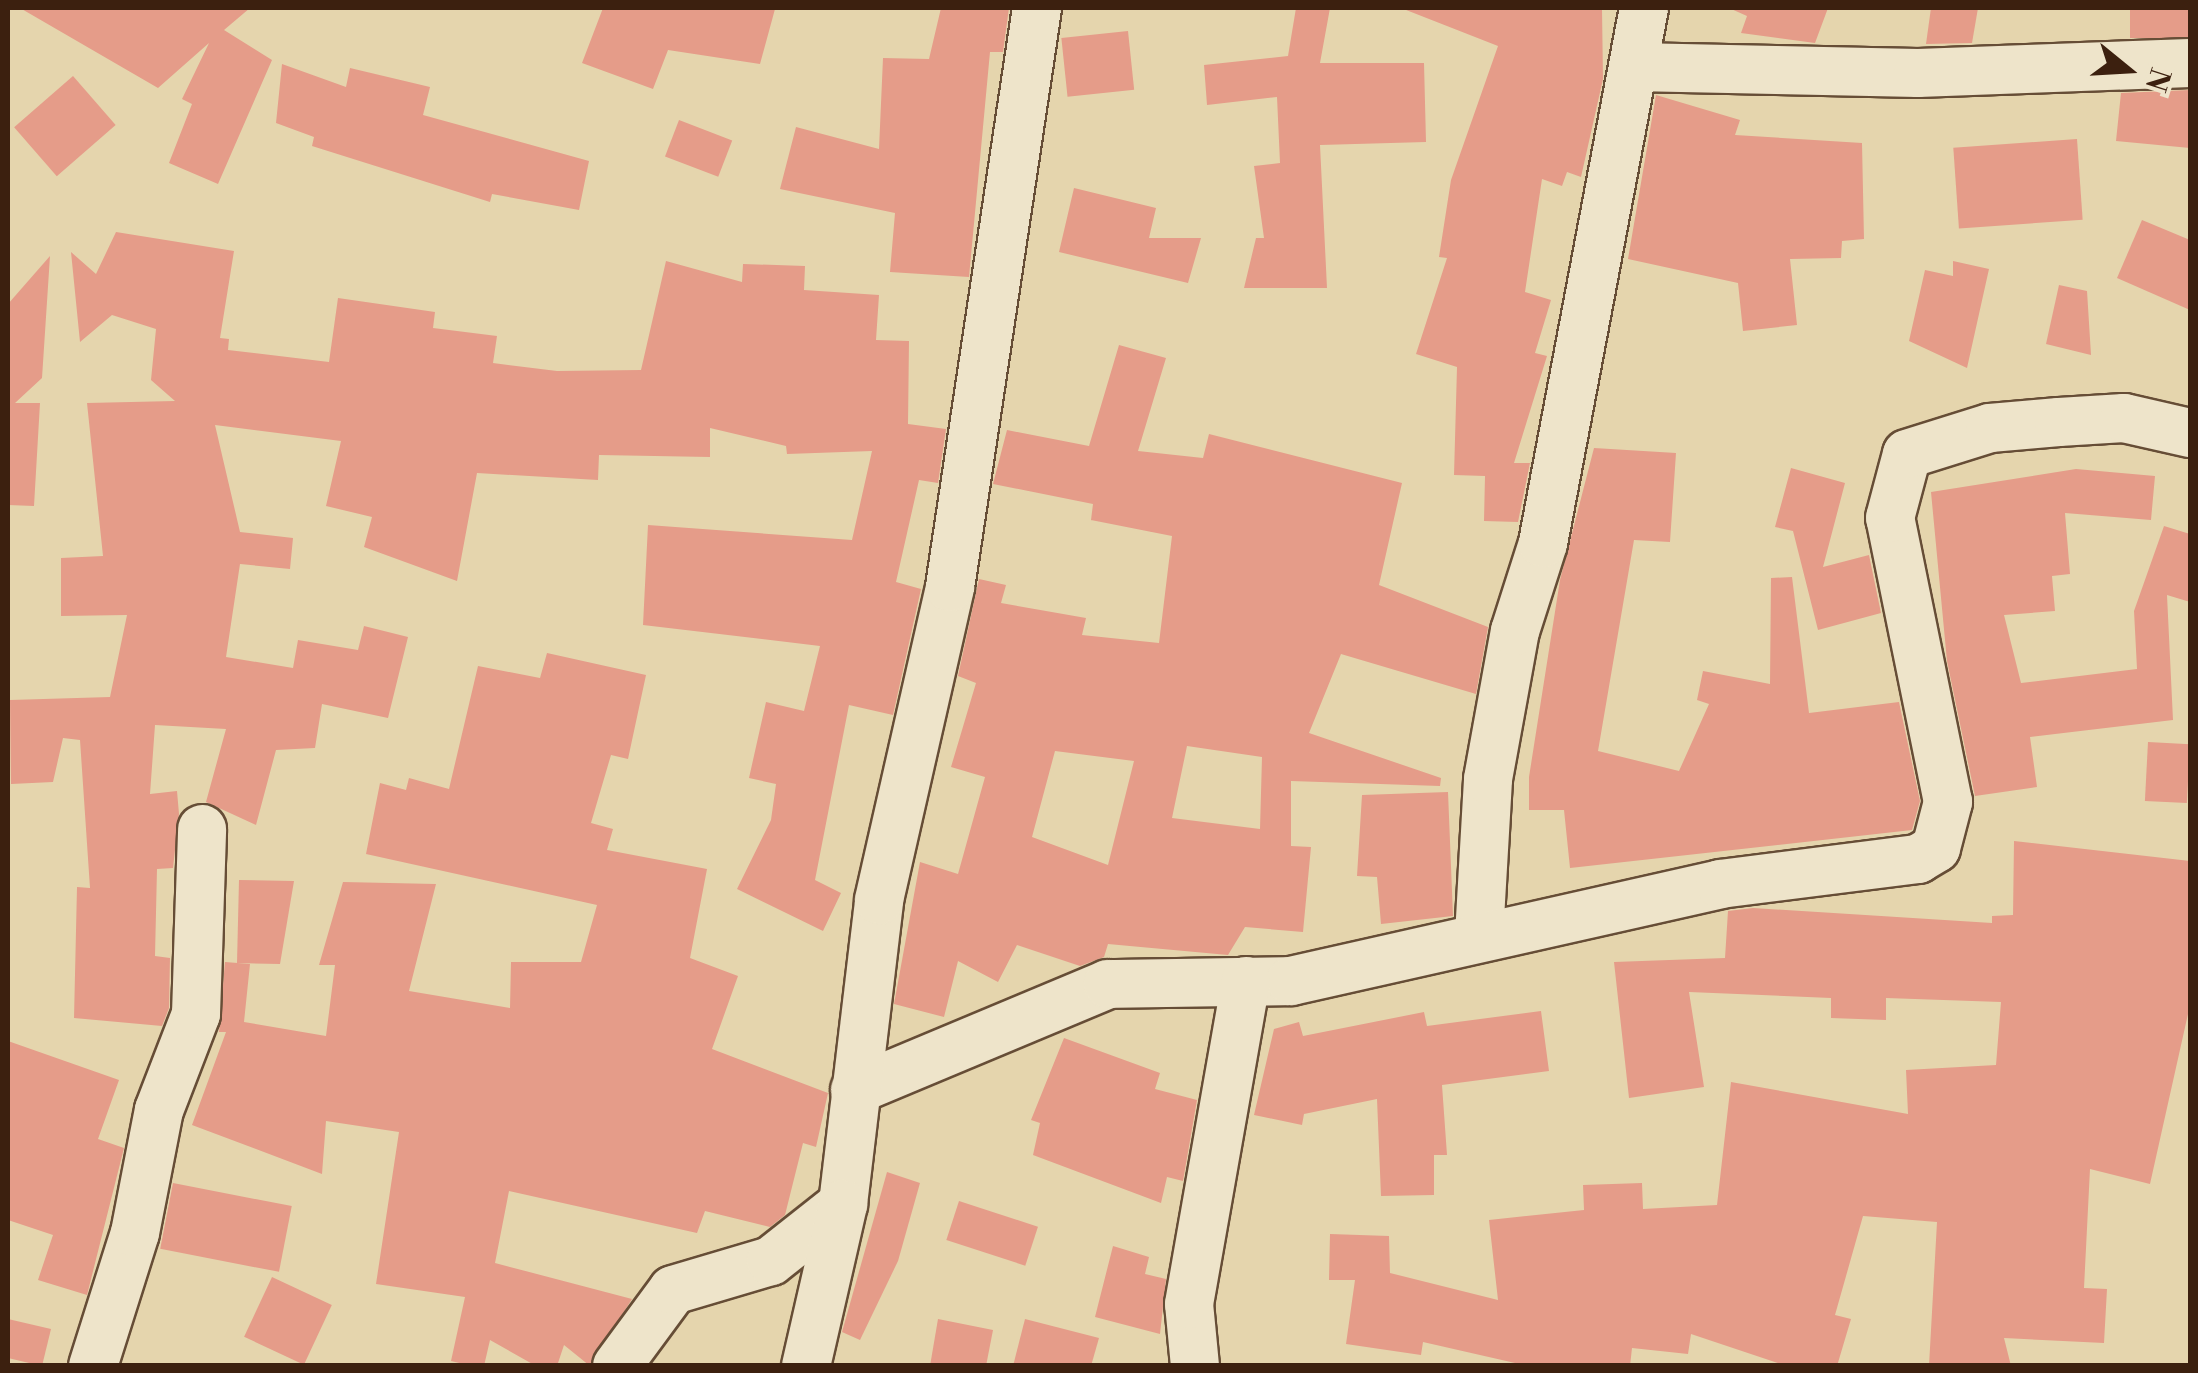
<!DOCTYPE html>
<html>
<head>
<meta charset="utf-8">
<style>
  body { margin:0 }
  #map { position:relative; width:2198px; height:1373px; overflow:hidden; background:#e5d5ad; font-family:"Libre Bodoni",serif }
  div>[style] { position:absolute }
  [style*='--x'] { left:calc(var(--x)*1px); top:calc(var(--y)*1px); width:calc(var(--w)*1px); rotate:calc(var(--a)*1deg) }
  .building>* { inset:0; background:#e59c89; transform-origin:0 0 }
  .roads { filter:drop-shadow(2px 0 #664d36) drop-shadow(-2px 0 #664d36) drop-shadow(0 2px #664d36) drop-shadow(0 -2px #664d36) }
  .minor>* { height:48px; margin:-24px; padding:0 24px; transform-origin:24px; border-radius:24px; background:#eee4ca }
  span { translate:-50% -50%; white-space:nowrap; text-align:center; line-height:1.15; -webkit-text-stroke:9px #eee4ca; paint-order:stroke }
  .frame { position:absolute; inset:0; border:10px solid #3c200f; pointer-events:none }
  .north { position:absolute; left:2078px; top:20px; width:100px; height:100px; -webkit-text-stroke:8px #eee4ca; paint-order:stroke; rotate:108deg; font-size:28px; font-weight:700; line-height:40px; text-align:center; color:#3c200f }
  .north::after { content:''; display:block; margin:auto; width:35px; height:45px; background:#3c200f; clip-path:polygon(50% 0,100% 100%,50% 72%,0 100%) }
</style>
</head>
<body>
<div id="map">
  <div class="building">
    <i style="clip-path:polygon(20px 8px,250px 8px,224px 30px,272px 60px,218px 184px,169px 163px,192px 104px,182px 99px,209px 43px,158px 88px)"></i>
    <i style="clip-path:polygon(603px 8px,770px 8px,775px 9px,760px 64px,668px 50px,653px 89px,582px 63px)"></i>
    <i style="clip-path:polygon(941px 8px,1009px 8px,1003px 52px,990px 52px,969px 277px,890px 272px,895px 213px,780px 189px,796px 127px,879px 149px,883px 58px,929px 59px)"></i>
    <i style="clip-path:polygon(1296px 8px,1330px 8px,1320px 63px,1424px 63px,1426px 142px,1320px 145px,1327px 288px,1244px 288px,1256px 238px,1264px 238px,1254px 166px,1280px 163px,1277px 97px,1207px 105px,1204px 65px,1288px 56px)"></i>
    <i style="clip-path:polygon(1401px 8px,1602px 9px,1603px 79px,1581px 177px,1567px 172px,1562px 186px,1542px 179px,1525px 292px,1551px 300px,1535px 353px,1547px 356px,1514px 463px,1530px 463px,1518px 522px,1484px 521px,1485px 476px,1454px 475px,1457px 367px,1416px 354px,1447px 258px,1439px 257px,1451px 180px,1498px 46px)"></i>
    <i style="clip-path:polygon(1729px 8px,1828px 8px,1815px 43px,1741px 33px,1747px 16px)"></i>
    <i style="clip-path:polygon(1931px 8px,1978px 8px,1972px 43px,1926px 44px)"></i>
    <i style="left:2130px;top:8px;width:60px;height:30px"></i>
    <i style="left:1128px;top:31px;width:59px;height:67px;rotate:84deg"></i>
    <i style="clip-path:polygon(282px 64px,346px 87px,350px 68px,430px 87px,423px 115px,589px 161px,579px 210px,492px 194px,490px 202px,312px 146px,314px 137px,276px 123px)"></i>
    <i style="left:73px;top:76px;width:65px;height:78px;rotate:49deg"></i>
    <i style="clip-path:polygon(2190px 90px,2190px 148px,2116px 141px,2121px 93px)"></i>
    <i style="clip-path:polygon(1656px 95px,1740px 120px,1735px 135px,1862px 143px,1864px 239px,1842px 241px,1841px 258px,1790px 259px,1797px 325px,1743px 331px,1738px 283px,1628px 259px)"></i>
    <i style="left:679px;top:120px;width:57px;height:39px;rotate:21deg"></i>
    <i style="left:2077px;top:139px;width:81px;height:124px;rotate:86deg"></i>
    <i style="clip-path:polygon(1074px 188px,1156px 208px,1149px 238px,1201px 238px,1188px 283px,1059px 252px)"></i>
    <i style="clip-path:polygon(2142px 220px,2190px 240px,2190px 310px,2117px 278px)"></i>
    <i style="clip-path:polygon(116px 232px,234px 251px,220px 338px,229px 339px,228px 350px,329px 362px,338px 298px,435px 312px,433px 328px,497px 336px,493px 363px,557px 371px,641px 370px,666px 261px,742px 282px,743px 264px,805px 266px,804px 290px,879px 295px,876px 340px,909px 341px,908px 424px,946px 429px,938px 483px,919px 480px,896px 582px,921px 589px,893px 715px,849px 705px,815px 880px,841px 893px,823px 931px,737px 889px,771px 820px,776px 784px,749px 778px,766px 702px,804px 711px,820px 646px,643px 625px,648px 525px,852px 540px,872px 451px,787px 454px,786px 446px,710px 428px,710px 457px,599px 455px,598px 480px,477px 473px,457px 581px,364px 547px,372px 517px,326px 506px,341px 441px,215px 425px,240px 532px,293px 538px,290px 569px,240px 564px,226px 657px,293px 668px,298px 640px,358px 650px,364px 626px,408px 637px,388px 718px,322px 704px,315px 748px,276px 750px,256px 825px,206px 802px,226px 729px,155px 725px,150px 794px,177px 791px,179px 814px,173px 868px,157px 869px,155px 956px,170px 958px,169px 1008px,162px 1026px,74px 1018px,77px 887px,90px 888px,80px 740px,63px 738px,53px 782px,11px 784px,10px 700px,110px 697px,127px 615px,61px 616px,61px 558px,103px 556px,87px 403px,175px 401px,151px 380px,156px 329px,112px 315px,80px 342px,71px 252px,96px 274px)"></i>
    <i style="clip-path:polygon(50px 256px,42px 378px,15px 403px,40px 403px,34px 506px,8px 505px,8px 304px)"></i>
    <i style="clip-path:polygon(1953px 261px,1989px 269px,1967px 368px,1909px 341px,1925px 270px,1953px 276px)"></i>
    <i style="clip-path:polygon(2059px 285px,2087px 291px,2091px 355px,2046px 344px)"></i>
    <i style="clip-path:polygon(evenodd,1119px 345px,1166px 358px,1138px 451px,1203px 458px,1209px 434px,1402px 483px,1379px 585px,1488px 627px,1476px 694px,1341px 654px,1309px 733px,1441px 778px,1440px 786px,1291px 781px,1291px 846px,1311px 847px,1303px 932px,1245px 927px,1228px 955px,1108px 944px,1104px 957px,1080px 966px,1017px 945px,998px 982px,958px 961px,944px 1017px,894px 1004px,920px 862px,958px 874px,985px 777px,951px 767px,976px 683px,958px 676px,979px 579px,1006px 585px,1001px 603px,1086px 618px,1082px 635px,1159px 643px,1172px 536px,1091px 520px,1093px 504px,993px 484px,1007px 430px,1089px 446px,1119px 345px,1187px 746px,1262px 757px,1260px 829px,1172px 818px,1187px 746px,1119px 345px,1055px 751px,1134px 761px,1108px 865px,1032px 837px,1055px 751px)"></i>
    <i style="clip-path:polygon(1594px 448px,1676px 453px,1670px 542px,1634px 540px,1598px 751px,1679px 771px,1709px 704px,1697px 700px,1703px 671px,1770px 684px,1771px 578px,1792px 577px,1809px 713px,1899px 702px,1920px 801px,1912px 830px,1570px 868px,1564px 810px,1529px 810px,1529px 777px,1560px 580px)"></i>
    <i style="clip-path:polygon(1791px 468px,1845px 483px,1823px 567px,1869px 555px,1881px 613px,1818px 630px,1793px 531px,1775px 527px)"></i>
    <i style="clip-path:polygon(2076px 469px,2155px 476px,2151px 520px,2065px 513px,2070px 574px,2052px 576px,2055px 611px,2004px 615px,2021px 683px,2137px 669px,2134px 611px,2164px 526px,2190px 534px,2190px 602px,2167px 595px,2173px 720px,2030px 737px,2037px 787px,1975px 796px,1947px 661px,1931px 492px)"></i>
    <i style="clip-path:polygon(547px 653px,646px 675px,628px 759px,611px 755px,591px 823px,613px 829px,607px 850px,707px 869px,690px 958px,738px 976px,712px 1049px,828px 1093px,816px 1147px,803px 1143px,785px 1215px,770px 1227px,705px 1211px,697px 1233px,509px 1191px,495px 1263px,632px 1299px,590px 1366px,564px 1345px,557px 1366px,536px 1366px,490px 1340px,484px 1366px,472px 1366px,451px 1361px,465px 1297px,376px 1284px,399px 1132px,326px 1121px,322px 1174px,192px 1125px,226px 1032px,219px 1032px,225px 962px,250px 964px,244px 1022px,326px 1036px,335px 965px,319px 965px,343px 882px,436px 884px,409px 991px,510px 1008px,511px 962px,581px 962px,597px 905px,366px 854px,380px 783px,406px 790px,409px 778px,449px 789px,478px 666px,540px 678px)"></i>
    <i style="left:2148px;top:742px;width:42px;height:59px;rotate:3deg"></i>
    <i style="clip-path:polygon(1448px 792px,1453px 916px,1381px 924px,1377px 877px,1357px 876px,1362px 795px)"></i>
    <i style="clip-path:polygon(2014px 841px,2190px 861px,2190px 1005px,2150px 1184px,2090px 1169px,2084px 1288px,2107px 1289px,2104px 1343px,2004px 1338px,2011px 1366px,1929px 1366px,1937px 1222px,1863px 1216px,1835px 1315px,1851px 1319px,1837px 1366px,1787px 1366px,1691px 1334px,1688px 1354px,1632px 1348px,1630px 1366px,1528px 1366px,1423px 1342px,1421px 1355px,1346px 1344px,1355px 1280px,1329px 1280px,1330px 1234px,1389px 1236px,1390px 1273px,1498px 1300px,1489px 1220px,1584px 1210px,1583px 1185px,1642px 1183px,1643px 1209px,1717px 1205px,1731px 1082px,1908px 1114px,1906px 1070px,1996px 1065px,2001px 1002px,1886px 998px,1886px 1020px,1831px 1018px,1831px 998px,1689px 992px,1704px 1087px,1629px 1098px,1614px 962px,1725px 958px,1728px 911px,1753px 908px,1992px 923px,1992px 916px,2013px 915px)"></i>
    <i style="clip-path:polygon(239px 880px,294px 881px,280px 964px,237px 963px)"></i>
    <i style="clip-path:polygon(1541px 1011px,1549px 1071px,1442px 1085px,1447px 1155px,1434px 1155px,1434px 1195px,1381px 1196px,1377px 1099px,1304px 1114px,1302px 1125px,1254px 1115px,1274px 1029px,1299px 1022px,1303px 1036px,1424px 1012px,1427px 1026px)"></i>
    <i style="clip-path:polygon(1064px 1038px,1160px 1073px,1155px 1089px,1197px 1100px,1183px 1181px,1167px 1177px,1161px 1203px,1033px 1155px,1040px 1123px,1031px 1120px)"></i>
    <i style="clip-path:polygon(8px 1041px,119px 1080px,98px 1139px,124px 1148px,87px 1295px,38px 1280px,53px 1235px,8px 1220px)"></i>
    <i style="clip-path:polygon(887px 1172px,920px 1183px,898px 1261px,860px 1340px,842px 1332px)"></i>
    <i style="left:173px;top:1183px;width:121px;height:67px;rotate:11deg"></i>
    <i style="left:959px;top:1201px;width:83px;height:41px;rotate:18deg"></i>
    <i style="clip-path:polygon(1113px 1246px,1149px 1257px,1145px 1274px,1166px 1279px,1160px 1334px,1095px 1317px)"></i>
    <i style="left:272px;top:1277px;width:66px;height:66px;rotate:25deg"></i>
    <i style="clip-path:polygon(8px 1319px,51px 1329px,42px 1366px,8px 1358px)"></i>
    <i style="clip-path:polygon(938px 1319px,993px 1330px,986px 1366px,930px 1366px)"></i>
    <i style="clip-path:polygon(1025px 1319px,1099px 1338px,1091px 1366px,1013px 1366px)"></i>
  </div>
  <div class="roads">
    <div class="minor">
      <i style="--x:1634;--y:67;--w:284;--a:1.2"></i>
      <i style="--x:1918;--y:73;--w:272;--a:-2.1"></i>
      <i style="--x:1479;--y:936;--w:157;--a:-86.7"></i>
      <i style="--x:1488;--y:779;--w:150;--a:-79.7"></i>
      <i style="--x:1515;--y:631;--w:92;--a:-72.3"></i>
      <i style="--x:1543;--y:543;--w:544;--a:-79.31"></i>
      <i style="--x:855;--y:1090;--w:274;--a:-22.7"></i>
      <i style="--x:1108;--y:984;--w:183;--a:-0.9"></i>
      <i style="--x:1291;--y:981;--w:440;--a:-12.7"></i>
      <i style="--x:1720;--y:884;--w:200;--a:-7.2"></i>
      <i style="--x:1918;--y:859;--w:21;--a:-31"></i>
      <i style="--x:1936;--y:848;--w:48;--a:-75.4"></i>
      <i style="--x:1948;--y:802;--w:290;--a:-101.5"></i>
      <i style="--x:1890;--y:518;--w:66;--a:-75.1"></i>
      <i style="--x:1907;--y:454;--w:87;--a:-17.4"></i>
      <i style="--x:1990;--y:428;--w:69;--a:-5"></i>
      <i style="--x:2059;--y:422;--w:65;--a:-3.5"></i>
      <i style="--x:2124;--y:418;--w:68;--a:12.8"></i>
      <i style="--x:93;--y:1366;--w:139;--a:-72.5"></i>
      <i style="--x:135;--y:1233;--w:125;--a:-79"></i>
      <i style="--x:159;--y:1110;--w:103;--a:-68.9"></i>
      <i style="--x:196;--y:1014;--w:185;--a:-88.1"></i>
      <i style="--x:617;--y:1366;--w:94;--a:-53.6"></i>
      <i style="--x:673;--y:1290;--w:102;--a:-16.5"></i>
      <i style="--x:771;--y:1261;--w:92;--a:-38.4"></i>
      <i style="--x:843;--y:1204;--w:306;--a:-83.2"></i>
      <i style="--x:879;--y:900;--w:321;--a:-77.2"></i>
      <i style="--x:950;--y:587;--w:585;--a:-81.45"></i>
      <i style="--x:806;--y:1366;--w:166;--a:-77.1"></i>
      <i style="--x:1195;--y:1366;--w:62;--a:-95.5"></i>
      <i style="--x:1189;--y:1304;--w:328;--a:-80"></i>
    </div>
  </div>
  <div class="frame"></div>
  <div class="north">N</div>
</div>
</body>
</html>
